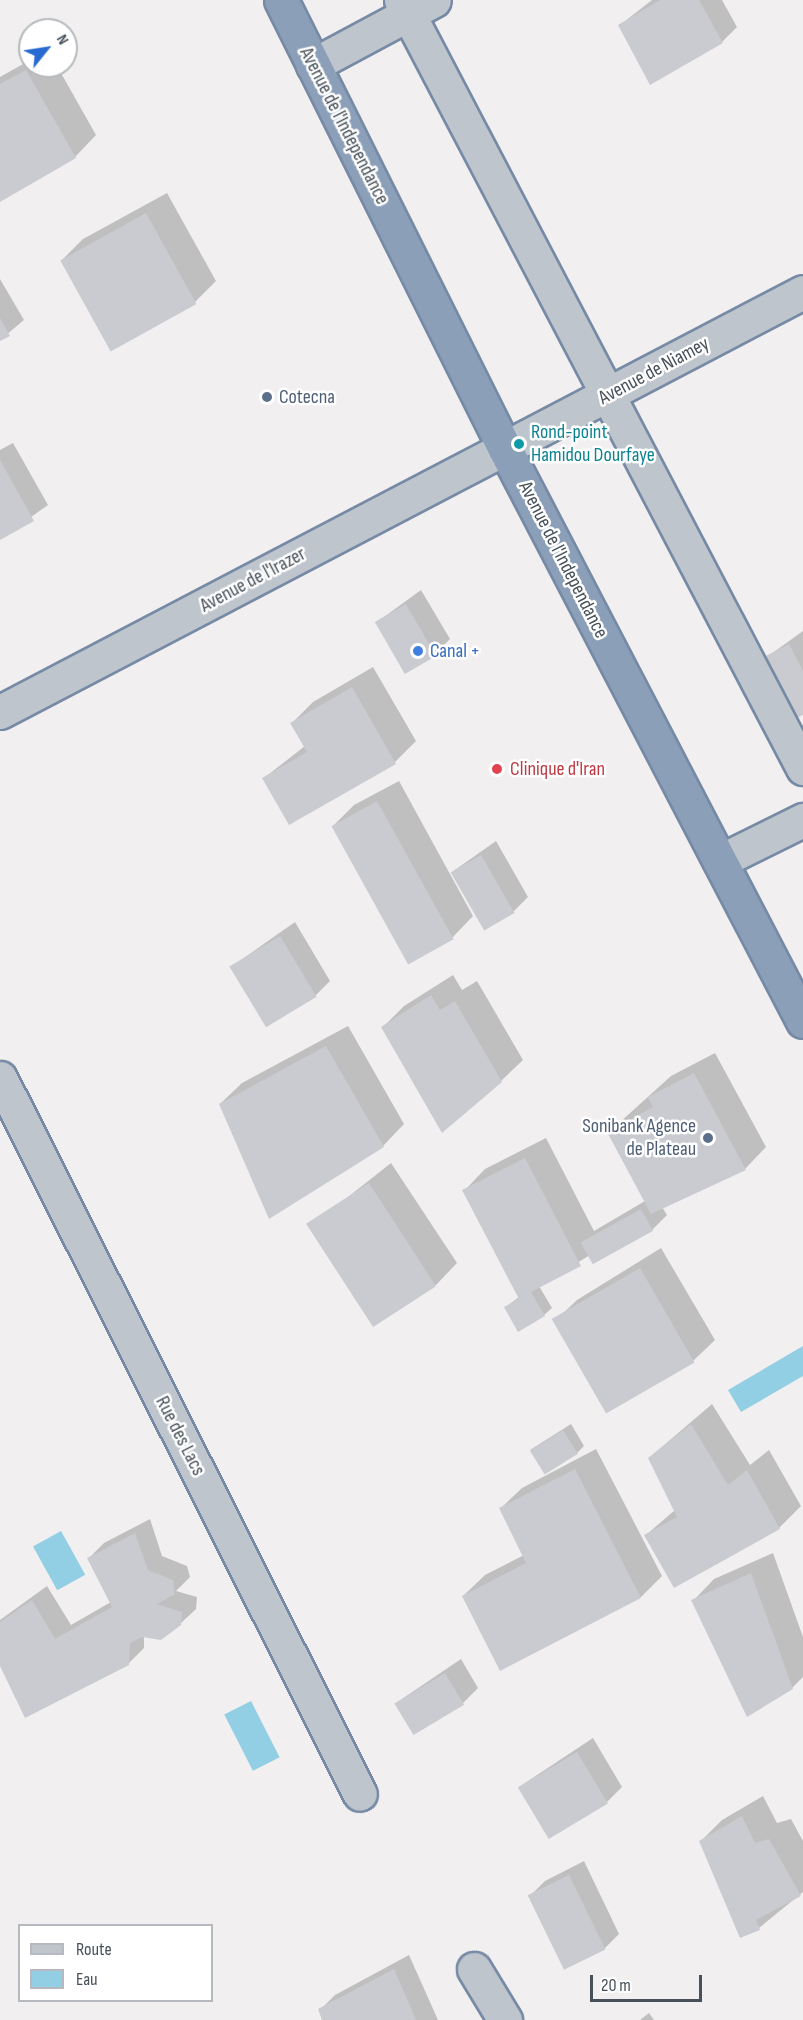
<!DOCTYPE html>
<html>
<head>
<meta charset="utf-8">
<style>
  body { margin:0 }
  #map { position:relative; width:803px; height:2020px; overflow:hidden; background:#f1efef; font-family:"Sofia Sans Condensed",sans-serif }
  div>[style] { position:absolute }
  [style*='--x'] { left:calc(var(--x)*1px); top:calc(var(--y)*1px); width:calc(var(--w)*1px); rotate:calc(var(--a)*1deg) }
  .water>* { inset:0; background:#92cfe4; transform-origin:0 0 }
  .shadow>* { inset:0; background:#0003 }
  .building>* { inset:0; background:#c9cbd1; transform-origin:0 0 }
  .roads { filter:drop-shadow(2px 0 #768aa5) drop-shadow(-2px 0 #768aa5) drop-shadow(0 2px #768aa5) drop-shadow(0 -2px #768aa5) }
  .minor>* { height:33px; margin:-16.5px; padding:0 16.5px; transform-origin:16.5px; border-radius:16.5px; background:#bec5cc }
  .highway>* { height:33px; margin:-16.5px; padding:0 16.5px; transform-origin:16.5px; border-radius:16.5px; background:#8b9fb9 }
  .dots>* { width:16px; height:16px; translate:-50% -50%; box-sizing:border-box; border:3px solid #fff; border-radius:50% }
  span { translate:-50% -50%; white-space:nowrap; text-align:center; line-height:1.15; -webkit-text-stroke:5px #fff; paint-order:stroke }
  .street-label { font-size:20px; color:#48515a }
  .service-label { font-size:20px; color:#4e5e75 }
  .left { translate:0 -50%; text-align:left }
  .right { translate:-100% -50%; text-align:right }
  .culture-label { font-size:20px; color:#0d838f }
  .shop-label { font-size:20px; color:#366cbe }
  .health-label { font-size:20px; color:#be3a42 }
  .legend { position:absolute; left:18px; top:1924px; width:195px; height:78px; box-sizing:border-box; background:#fff; border:2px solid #b6b9bd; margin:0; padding:8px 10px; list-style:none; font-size:18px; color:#48515a }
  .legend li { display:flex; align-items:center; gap:12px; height:30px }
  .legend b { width:30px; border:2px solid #b6b9bd }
  .north { position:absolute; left:18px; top:18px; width:60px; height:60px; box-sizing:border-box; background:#fff; border:2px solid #b6b9bd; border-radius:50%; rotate:60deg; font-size:16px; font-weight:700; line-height:24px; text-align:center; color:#48515a }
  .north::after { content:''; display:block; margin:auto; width:21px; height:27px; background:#286ad1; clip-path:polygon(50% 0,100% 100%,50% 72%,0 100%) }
  .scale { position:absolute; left:590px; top:1975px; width:112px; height:27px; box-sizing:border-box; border:3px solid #48515a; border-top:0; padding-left:8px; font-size:18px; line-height:21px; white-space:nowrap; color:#48515a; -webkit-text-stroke:4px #fff; paint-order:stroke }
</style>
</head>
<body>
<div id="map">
  <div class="water">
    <i style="clip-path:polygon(803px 1346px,803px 1376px,741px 1412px,728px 1390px)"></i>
    <i style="left:61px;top:1531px;width:50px;height:32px;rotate:61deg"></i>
    <i style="left:251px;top:1701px;width:63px;height:30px;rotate:63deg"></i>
  </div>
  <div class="shadow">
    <i style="clip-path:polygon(652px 0,722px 0,737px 27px,722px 42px,620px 25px)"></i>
    <i style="clip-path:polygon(30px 60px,30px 66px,57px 66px,96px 135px,75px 157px,0 200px,0 77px)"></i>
    <i style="clip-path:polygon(167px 193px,216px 281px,195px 302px,111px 349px,62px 260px,83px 239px)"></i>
    <i style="clip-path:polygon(0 279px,24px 320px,0 340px)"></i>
    <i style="clip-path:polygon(13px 443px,48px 505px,0 539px,0 450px)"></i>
    <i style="clip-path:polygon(421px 590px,450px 639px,435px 654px,377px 622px)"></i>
    <i style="clip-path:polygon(803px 631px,803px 713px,764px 659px)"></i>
    <i style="clip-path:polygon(373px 667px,416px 741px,395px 762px,264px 778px,305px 746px,292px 723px,313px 702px)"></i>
    <i style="clip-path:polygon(399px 781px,473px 916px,452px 938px,333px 826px,354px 805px)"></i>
    <i style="clip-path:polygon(496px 841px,528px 897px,513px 912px,452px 872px)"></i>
    <i style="clip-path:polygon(295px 922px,330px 981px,315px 996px,231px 967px)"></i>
    <i style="clip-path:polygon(453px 975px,462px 990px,477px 981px,523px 1060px,501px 1081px,382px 1028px,404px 1006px)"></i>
    <i style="clip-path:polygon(348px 1026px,404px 1124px,383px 1146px,220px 1104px,242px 1083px)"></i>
    <i style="clip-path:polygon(715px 1053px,766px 1147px,745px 1169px,662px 1207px,667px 1215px,652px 1230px,590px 1255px,539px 1286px,552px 1308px,544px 1315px,506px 1307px,519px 1297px,464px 1191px,485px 1169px,546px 1138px,594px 1231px,645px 1201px,609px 1132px,671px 1076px)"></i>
    <i style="clip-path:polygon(391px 1163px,457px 1263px,436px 1285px,310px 1227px)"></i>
    <i style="clip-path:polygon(661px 1248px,715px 1340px,693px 1361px,606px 1411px,555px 1321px,577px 1300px)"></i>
    <i style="clip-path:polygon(712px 1404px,750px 1465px,769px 1450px,801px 1506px,779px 1528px,675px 1586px,646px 1535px,675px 1510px,649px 1458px)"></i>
    <i style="clip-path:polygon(571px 1424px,584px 1446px,577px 1453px,530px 1450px)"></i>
    <i style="clip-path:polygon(596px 1449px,662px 1576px,641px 1597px,463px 1596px,485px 1575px,524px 1555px,500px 1509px,522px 1488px)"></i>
    <i style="clip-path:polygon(150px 1519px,162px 1556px,187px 1566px,190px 1577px,176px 1591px,197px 1597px,196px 1609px,180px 1624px,144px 1636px,144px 1648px,128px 1664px,0 1662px,0 1620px,47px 1586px,71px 1625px,111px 1602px,89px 1558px,104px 1543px)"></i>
    <i style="clip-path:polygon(773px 1553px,803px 1637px,803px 1677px,792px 1688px,693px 1601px,714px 1579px)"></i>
    <i style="clip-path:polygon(461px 1659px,478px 1688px,463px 1703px,396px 1703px)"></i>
    <i style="clip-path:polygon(593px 1738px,622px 1787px,607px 1802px,519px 1787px)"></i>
    <i style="clip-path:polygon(763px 1796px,777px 1823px,791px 1819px,803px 1841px,803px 1892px,759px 1928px,701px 1841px,722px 1820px)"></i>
    <i style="clip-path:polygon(584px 1861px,619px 1934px,604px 1949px,530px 1896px,545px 1881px)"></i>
    <i style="clip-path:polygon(409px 1955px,438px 2020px,324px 2020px,320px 2010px,335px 1995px)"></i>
    <i style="clip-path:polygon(649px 2013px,654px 2020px,640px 2020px)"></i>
  </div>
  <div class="building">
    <i style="clip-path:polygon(660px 0,699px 0,723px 43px,650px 85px,618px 25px)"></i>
    <i style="clip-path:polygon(26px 70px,76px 158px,0 202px,0 84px)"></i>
    <i style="left:146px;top:213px;width:104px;height:98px;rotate:61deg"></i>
    <i style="clip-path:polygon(0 318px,10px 336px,0 341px)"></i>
    <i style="clip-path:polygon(0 460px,34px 521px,0 540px)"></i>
    <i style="left:406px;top:604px;width:60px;height:36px;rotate:60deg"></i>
    <i style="clip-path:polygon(789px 644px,803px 671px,803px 715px,795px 719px,762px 658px)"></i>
    <i style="clip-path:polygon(352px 687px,396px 764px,289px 825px,262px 778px,307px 752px,290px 723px)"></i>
    <i style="left:377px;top:801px;width:158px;height:52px;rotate:61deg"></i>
    <i style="left:481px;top:855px;width:67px;height:35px;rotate:60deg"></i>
    <i style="left:280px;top:936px;width:71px;height:59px;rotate:59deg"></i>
    <i style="clip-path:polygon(431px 995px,440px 1010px,455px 1001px,502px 1082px,442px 1133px,381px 1027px)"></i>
    <i style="clip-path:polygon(326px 1046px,384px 1147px,269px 1219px,219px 1104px)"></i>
    <i style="clip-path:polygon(694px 1073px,746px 1170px,651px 1214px,607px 1132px,653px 1107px,648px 1097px)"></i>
    <i style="clip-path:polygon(525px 1158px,581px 1266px,531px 1292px,545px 1316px,518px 1332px,504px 1307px,519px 1299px,462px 1190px)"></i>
    <i style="left:369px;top:1183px;width:123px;height:75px;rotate:57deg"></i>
    <i style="left:641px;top:1209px;width:25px;height:69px;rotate:61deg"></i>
    <i style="left:640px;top:1268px;width:109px;height:102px;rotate:60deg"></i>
    <i style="clip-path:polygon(691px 1424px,728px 1485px,747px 1470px,780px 1529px,674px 1588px,644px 1535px,677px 1517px,648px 1458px)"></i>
    <i style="left:563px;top:1430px;width:28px;height:39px;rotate:58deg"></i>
    <i style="clip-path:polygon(575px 1469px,641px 1598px,500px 1671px,462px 1596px,526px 1563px,499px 1508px)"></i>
    <i style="clip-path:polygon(135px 1533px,148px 1570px,173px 1580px,175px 1594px,157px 1604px,182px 1612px,181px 1625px,161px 1640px,142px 1637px,130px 1643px,129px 1665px,25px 1718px,0 1666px,0 1622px,32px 1600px,55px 1639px,112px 1607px,87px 1558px)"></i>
    <i style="clip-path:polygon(751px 1573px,793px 1689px,747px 1717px,691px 1600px)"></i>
    <i style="left:445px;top:1673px;width:37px;height:59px;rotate:59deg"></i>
    <i style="left:577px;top:1752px;width:60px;height:69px;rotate:59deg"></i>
    <i style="clip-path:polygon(742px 1816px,755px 1843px,769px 1839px,801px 1896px,756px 1920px,760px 1930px,740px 1938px,699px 1841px)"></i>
    <i style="left:569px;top:1875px;width:83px;height:46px;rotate:64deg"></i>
    <i style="clip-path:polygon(394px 1969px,416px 2020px,322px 2020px,318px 2009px)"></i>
  </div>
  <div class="roads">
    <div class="minor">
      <i style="--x:401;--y:0;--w:867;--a:62.37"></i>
      <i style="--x:313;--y:65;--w:137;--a:-28.2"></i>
      <i style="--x:0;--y:712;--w:906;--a:-27.61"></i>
      <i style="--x:720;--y:861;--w:93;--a:-26.3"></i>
      <i style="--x:0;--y:1078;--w:801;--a:63.31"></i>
      <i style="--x:474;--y:1969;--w:60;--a:58.7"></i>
    </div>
    <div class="highway">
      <i style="--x:281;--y:0;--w:502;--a:63.49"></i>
      <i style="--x:505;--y:449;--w:645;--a:62.48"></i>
    </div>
  </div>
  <div class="dots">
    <i style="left:267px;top:397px;background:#5c6f8a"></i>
    <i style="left:519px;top:444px;background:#0f9aa8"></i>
    <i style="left:418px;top:651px;background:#3f7fe0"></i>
    <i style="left:497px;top:769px;background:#e0444e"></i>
    <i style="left:708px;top:1138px;background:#5c6f8a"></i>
  </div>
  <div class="street-label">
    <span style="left:344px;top:126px;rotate:63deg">Avenue de l'Independance</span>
    <span style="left:654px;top:371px;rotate:-28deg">Avenue de Niamey</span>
    <span style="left:563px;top:560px;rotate:63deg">Avenue de l'Independance</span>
    <span style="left:253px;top:580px;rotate:-28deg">Avenue de l'Irazer</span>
    <span style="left:180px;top:1436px;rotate:63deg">Rue des Lacs</span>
  </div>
  <div class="service-label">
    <span class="left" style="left:279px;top:397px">Cotecna</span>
    <span class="right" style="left:696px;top:1138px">Sonibank Agence<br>de Plateau</span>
  </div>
  <div class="culture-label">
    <span class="left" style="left:531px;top:444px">Rond-point<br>Hamidou Dourfaye</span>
  </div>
  <div class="shop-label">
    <span class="left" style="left:430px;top:651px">Canal +</span>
  </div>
  <div class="health-label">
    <span class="left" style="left:510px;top:769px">Clinique d'Iran</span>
  </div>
  <ul class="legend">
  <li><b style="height:8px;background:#bec5cc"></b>Route</li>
  <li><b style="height:16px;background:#92cfe4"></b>Eau</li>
  </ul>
  <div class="north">N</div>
  <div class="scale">20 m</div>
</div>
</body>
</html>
